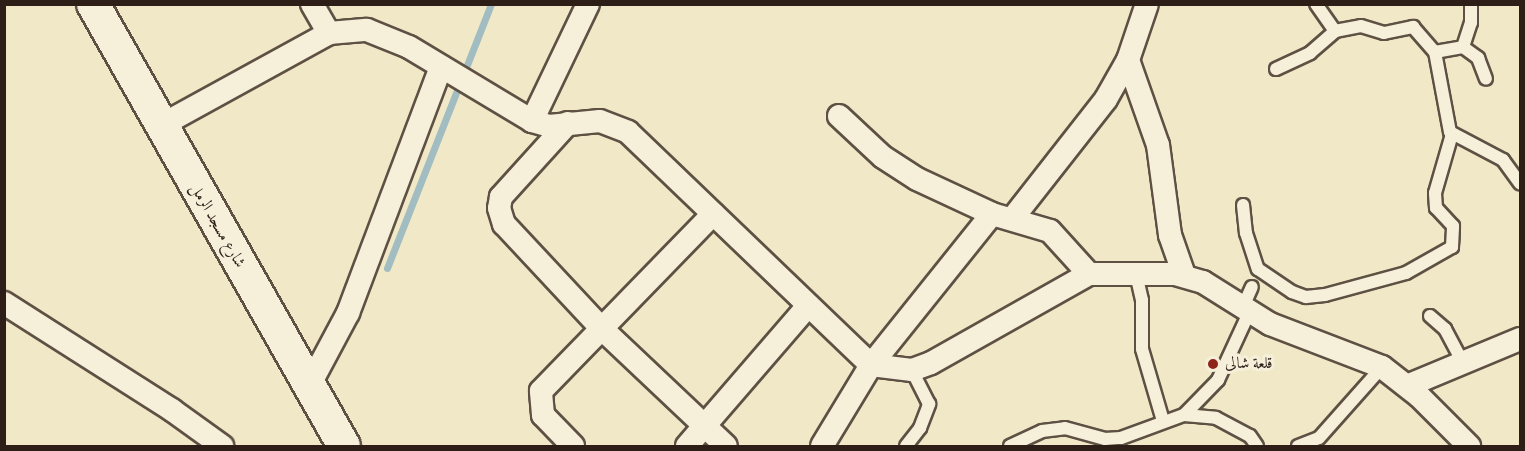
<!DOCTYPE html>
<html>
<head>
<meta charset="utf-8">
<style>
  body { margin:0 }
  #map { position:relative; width:1525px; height:451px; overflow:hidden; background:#f1e8c7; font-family:"IM FELL English",Amiri,serif }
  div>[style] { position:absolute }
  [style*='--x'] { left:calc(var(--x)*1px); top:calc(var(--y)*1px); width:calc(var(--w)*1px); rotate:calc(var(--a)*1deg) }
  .stream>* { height:7px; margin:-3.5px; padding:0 3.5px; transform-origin:3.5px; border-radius:3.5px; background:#a1bdc1 }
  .roads { filter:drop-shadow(2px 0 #5e5144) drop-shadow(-2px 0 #5e5144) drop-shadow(0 2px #5e5144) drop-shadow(0 -2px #5e5144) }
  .lane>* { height:12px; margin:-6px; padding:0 6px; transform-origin:6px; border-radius:6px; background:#f6f0db }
  .street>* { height:22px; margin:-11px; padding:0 11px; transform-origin:11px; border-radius:11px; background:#f6f0db }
  .secondary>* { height:32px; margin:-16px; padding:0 16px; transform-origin:16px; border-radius:16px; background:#f6f0db }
  .dots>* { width:16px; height:16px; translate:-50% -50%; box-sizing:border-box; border:3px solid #f6f0db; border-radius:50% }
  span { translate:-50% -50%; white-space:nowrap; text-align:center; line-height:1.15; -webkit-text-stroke:6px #f6f0db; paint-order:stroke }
  .street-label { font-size:16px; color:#2d1f18 }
  .poi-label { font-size:16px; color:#2d1f18 }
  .left { translate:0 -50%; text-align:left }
  .frame { position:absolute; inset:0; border:6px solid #2d1f18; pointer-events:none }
</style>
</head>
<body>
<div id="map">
  <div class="stream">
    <i style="--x:387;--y:268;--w:284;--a:-68.5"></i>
  </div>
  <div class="roads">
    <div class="lane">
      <i style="--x:1316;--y:4;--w:33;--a:55"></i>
      <i style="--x:1335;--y:31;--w:26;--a:-11"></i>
      <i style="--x:1361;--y:26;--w:24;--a:17"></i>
      <i style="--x:1384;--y:33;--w:30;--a:-12"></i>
      <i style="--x:1413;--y:27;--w:33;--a:49"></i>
      <i style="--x:1435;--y:52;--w:81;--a:79.4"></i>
      <i style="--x:1450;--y:132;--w:60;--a:27.8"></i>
      <i style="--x:1503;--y:160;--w:29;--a:54"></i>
      <i style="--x:1463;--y:47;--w:25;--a:-72"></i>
      <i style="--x:1471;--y:23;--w:19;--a:-90"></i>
      <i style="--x:1435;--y:52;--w:28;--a:-10"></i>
      <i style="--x:1463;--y:47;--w:19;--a:36"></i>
      <i style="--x:1478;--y:58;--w:22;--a:69"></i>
      <i style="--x:1276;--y:69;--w:38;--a:-25"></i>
      <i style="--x:1310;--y:53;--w:33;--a:-41"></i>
      <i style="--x:1243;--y:205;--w:28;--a:84"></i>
      <i style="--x:1246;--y:233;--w:38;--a:72"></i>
      <i style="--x:1258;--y:269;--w:41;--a:34.1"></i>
      <i style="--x:1292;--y:292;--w:15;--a:20"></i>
      <i style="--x:1306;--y:297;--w:19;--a:-6"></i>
      <i style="--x:1325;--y:295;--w:84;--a:-15.2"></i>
      <i style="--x:1406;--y:273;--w:53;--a:-29.5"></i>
      <i style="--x:1452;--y:247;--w:21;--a:-87"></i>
      <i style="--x:1453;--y:226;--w:25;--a:-133"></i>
      <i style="--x:1436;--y:208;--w:15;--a:-94"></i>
      <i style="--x:1435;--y:193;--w:61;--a:-73.9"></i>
      <i style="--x:1136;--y:274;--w:27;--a:77"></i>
      <i style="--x:1142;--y:300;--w:49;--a:90"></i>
      <i style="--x:1142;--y:349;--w:75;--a:73.7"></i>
      <i style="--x:1242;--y:309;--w:24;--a:-66"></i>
      <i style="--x:1430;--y:316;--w:20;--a:41"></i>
      <i style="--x:1445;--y:329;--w:38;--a:62"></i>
      <i style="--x:1184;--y:415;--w:49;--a:-45.8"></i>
      <i style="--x:1218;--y:380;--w:74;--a:-65.2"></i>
      <i style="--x:906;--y:446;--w:23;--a:-52"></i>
      <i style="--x:920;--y:428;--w:26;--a:-69"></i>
      <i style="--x:929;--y:404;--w:38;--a:-117"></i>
      <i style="--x:1010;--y:446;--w:35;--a:-25"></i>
      <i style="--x:1042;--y:431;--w:23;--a:-7"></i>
      <i style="--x:1065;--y:428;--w:41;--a:15.4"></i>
      <i style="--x:1105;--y:439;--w:16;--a:-4"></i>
      <i style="--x:1121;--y:438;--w:67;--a:-20.1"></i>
      <i style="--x:1184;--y:415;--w:32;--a:5"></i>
      <i style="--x:1216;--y:418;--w:38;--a:28"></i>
      <i style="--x:1250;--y:436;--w:12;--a:55"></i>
      <i style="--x:1298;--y:446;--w:22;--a:-21"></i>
      <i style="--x:1319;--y:438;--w:95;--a:-48.4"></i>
    </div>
    <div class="street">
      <i style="--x:312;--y:4;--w:34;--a:60"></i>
      <i style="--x:1128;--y:60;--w:90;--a:70.6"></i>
      <i style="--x:1158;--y:145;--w:91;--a:82.4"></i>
      <i style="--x:1170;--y:235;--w:42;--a:70.7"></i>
      <i style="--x:839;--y:116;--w:60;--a:43"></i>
      <i style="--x:883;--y:157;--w:40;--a:32.9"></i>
      <i style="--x:917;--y:179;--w:83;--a:25"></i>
      <i style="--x:992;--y:214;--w:60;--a:16.3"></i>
      <i style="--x:1050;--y:231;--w:58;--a:47.8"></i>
      <i style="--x:532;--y:121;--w:130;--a:-64.4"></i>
      <i style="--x:568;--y:123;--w:100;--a:132.2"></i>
      <i style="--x:501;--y:197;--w:11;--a:100"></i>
      <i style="--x:499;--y:208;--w:17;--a:73"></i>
      <i style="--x:504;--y:224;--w:141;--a:47"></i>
      <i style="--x:600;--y:327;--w:173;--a:43.4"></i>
      <i style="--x:160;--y:126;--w:193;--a:-28.8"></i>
      <i style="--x:329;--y:33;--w:38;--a:-5"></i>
      <i style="--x:367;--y:30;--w:45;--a:22"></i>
      <i style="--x:409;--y:47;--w:144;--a:31"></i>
      <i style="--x:532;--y:121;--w:18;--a:16"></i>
      <i style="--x:549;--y:126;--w:51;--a:-5.6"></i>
      <i style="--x:600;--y:121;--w:30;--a:21"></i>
      <i style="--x:628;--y:132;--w:337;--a:43.8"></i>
      <i style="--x:871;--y:365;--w:41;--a:7"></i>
      <i style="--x:912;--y:370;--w:20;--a:-20"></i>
      <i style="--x:931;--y:363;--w:181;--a:-29.4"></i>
      <i style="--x:1089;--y:274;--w:86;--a:0"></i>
      <i style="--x:1175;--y:274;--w:29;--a:16"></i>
      <i style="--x:1203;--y:282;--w:79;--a:32.1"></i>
      <i style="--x:1270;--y:324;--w:120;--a:21"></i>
      <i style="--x:1382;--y:367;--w:47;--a:38.1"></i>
      <i style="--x:1419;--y:396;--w:71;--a:45"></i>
      <i style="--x:1012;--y:219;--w:152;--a:-51.9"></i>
      <i style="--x:1106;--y:99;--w:45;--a:-60.6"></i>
      <i style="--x:1128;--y:60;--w:59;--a:-71.3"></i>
      <i style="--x:4;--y:303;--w:199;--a:32.5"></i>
      <i style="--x:172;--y:410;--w:62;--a:35.8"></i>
      <i style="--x:309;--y:386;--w:83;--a:-61.9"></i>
      <i style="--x:348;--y:313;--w:263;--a:-69.3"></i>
      <i style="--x:1407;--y:386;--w:122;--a:-22.6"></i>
      <i style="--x:573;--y:446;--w:43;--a:-134.1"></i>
      <i style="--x:543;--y:415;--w:24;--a:-95"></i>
      <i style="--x:541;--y:391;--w:247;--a:-45.8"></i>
      <i style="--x:687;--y:446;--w:185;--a:-49.2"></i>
      <i style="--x:822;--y:446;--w:95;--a:-58.8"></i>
      <i style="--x:871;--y:365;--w:193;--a:-51.3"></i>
    </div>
    <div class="secondary">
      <i style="--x:93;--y:4;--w:508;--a:60.41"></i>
    </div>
  </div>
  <div class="dots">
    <i style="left:1213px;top:364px;background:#8f2418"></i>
  </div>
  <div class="street-label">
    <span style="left:217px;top:226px;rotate:60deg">شارع مسجد الرمل</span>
  </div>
  <div class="poi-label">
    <span class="left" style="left:1225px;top:364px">قلعة شالى</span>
  </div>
  <div class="frame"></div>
</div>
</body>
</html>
